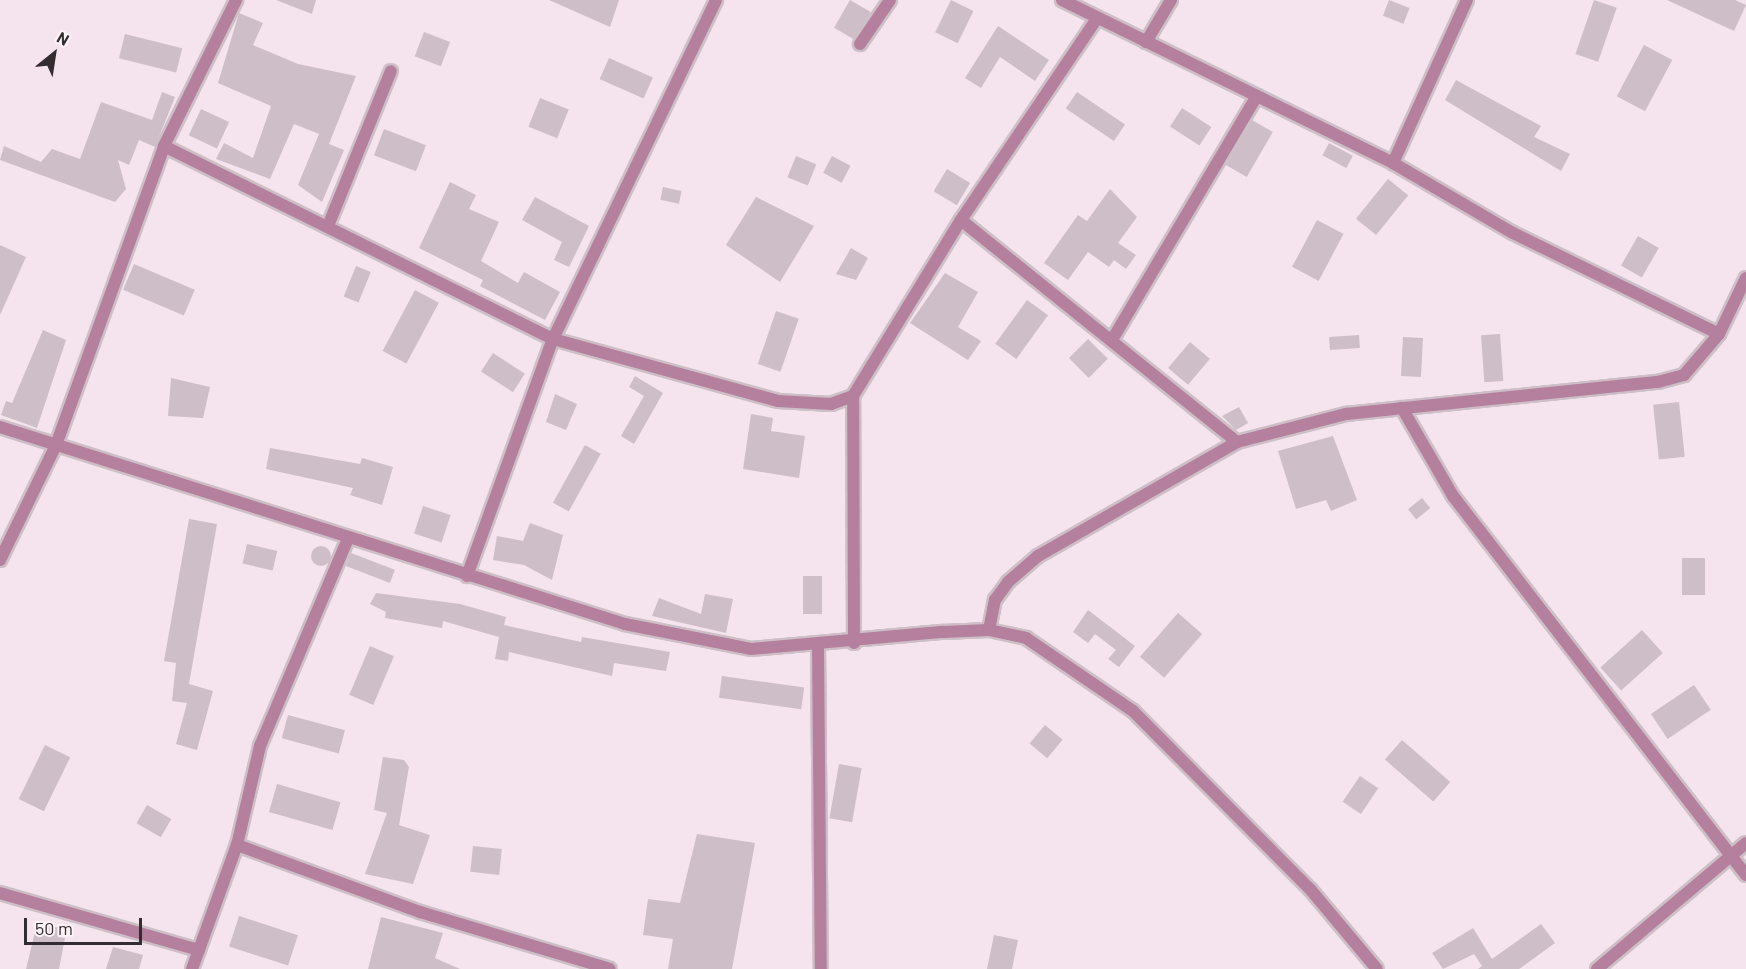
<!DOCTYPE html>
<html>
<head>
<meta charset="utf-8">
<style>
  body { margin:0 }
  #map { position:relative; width:1746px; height:969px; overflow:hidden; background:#f5e4ed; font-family:Barlow,sans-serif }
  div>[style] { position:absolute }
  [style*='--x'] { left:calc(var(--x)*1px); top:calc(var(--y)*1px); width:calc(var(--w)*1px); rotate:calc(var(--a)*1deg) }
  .building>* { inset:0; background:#cebec7; transform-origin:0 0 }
  .round { border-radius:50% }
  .roads { filter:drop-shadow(2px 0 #cebfc7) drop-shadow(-2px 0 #cebfc7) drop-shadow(0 2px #cebfc7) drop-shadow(0 -2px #cebfc7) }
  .minor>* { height:12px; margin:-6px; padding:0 6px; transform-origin:6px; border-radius:6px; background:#b57f9e }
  span { translate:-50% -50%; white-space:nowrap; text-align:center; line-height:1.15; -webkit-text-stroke:4.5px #fef4f9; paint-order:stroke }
  .north { position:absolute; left:24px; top:24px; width:60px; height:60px; -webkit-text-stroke:4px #fef4f9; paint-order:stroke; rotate:30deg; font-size:16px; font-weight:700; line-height:24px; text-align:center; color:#332c30 }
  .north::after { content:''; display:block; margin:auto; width:21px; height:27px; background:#332c30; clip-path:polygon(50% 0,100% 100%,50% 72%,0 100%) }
  .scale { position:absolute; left:24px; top:918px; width:118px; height:27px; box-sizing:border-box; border:3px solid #332c30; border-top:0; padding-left:8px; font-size:18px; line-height:21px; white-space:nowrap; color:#332c30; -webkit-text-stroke:4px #fef4f9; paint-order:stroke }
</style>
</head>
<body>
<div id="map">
  <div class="building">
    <i style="clip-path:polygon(276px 0,316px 0,312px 14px)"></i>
    <i style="clip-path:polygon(549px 0,619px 0,610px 27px)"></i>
    <i style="left:850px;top:0;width:24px;height:32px;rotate:30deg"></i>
    <i style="left:951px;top:0;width:25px;height:36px;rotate:26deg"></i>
    <i style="left:1389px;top:0;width:22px;height:17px;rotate:21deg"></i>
    <i style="left:1594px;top:0;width:24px;height:57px;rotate:19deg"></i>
    <i style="clip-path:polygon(1667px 0,1735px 0,1746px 5px,1734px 31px)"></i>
    <i style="clip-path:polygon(239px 13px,263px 23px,253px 45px,298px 64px,356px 76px,329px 144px,344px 150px,322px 202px,298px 185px,319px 134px,294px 124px,270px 179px,216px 159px,224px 143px,253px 158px,271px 106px,218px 83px)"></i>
    <i style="clip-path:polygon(998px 26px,1049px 60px,1035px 81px,1000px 57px,981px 88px,965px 78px)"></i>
    <i style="left:424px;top:32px;width:28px;height:26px;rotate:21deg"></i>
    <i style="left:125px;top:34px;width:59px;height:25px;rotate:14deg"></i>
    <i style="left:1644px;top:45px;width:32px;height:58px;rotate:28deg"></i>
    <i style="left:609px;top:58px;width:48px;height:23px;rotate:24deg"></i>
    <i style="clip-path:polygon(1456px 80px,1541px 126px,1534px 137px,1570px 154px,1561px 171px,1445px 100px)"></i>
    <i style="clip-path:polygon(162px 92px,175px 97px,155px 147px,139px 140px,129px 165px,118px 160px,126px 189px,115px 202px,0 160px,4px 146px,41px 162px,52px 149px,80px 159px,101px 102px,152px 120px)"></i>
    <i style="left:1077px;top:92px;width:58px;height:20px;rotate:34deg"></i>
    <i style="left:540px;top:98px;width:31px;height:31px;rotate:22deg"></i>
    <i style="left:1182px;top:108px;width:35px;height:22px;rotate:33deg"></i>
    <i style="left:201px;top:109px;width:31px;height:29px;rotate:25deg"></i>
    <i style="left:1252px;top:120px;width:24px;height:52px;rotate:30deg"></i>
    <i style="left:384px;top:129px;width:45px;height:28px;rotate:21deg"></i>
    <i style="left:1329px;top:143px;width:27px;height:14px;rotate:28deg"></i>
    <i style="left:796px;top:156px;width:22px;height:23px;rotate:22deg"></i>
    <i style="left:832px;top:156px;width:21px;height:19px;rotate:28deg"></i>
    <i style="left:947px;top:169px;width:27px;height:26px;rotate:31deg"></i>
    <i style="left:1388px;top:179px;width:26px;height:51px;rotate:39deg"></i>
    <i style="clip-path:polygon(450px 182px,476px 195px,469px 209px,499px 222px,481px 261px,518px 283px,524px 272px,560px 292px,545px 320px,480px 286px,483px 280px,419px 248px)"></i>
    <i style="left:663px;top:187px;width:19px;height:13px;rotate:12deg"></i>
    <i style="clip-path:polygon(1110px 189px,1137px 217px,1118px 243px,1136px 255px,1126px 269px,1114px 260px,1109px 267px,1088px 252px,1068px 280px,1044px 263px,1078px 215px,1087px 221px)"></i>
    <i style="clip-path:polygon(535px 197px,589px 226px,569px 267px,554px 260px,562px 242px,522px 220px)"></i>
    <i style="clip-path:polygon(756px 197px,814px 226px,780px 282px,726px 245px)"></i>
    <i style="left:1317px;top:220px;width:30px;height:53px;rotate:28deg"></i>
    <i style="left:1638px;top:236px;width:24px;height:34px;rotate:30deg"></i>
    <i style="clip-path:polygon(0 245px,26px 257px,0 315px)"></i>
    <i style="clip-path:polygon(851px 248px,868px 258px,856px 280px,836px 274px)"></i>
    <i style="left:134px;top:264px;width:66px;height:28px;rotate:23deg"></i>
    <i style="left:356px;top:266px;width:16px;height:33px;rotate:22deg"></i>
    <i style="clip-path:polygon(945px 273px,978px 292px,958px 327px,981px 341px,968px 360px,910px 323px)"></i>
    <i style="left:415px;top:290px;width:27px;height:69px;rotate:28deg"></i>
    <i style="left:1027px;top:300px;width:26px;height:54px;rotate:36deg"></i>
    <i style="left:776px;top:311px;width:24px;height:56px;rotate:19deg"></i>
    <i style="clip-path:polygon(43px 330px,66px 340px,37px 428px,1px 415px,6px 401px,12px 403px)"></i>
    <i style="left:1500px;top:334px;width:47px;height:19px;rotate:86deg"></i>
    <i style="left:1359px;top:335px;width:13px;height:30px;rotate:86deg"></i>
    <i style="left:1403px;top:337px;width:20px;height:39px;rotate:3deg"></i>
    <i style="left:1088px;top:339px;width:28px;height:27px;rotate:45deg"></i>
    <i style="left:1190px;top:342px;width:26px;height:34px;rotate:40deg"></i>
    <i style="left:493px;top:353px;width:38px;height:22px;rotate:33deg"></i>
    <i style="clip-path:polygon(635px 376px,663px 393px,634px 444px,621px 436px,644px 396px,629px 387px)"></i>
    <i style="clip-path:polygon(171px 378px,210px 387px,203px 418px,168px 416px)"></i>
    <i style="clip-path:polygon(555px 394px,577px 404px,566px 430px,546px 422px)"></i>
    <i style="left:1679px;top:402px;width:55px;height:26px;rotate:84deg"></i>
    <i style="clip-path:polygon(1239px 407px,1248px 423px,1236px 430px,1222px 416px)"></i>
    <i style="clip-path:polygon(751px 414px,773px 418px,771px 431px,805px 436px,799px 478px,743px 469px)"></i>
    <i style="clip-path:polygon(1333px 436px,1357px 500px,1331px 511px,1326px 500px,1296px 509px,1278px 451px)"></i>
    <i style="left:585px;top:445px;width:18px;height:66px;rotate:29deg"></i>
    <i style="clip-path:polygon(270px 448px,360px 464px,362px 458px,393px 467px,382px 505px,350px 495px,353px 488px,266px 469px)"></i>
    <i style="left:1422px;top:498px;width:13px;height:18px;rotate:51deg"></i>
    <i style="left:423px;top:506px;width:29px;height:29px;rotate:18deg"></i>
    <i style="clip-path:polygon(189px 519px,217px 524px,189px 684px,213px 691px,197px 750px,176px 744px,187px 703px,172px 701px,176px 663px,164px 661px)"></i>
    <i style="clip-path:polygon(530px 523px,563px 535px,552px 580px,524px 565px,493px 560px,497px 536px,523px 541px)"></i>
    <i style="left:247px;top:544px;width:31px;height:20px;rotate:13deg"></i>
    <i class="round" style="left:311px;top:546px;width:20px;height:20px"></i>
    <i style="left:351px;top:553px;width:47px;height:14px;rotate:21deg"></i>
    <i style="left:1682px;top:558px;width:23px;height:37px"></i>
    <i style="left:803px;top:576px;width:19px;height:38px"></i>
    <i style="clip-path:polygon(376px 593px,460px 604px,506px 617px,504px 625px,581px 642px,582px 637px,670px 652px,666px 671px,614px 663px,612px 676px,509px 652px,508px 661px,495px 659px,499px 637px,443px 621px,442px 628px,385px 618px,386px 612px,370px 604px)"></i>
    <i style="clip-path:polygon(705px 594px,733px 599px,726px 633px,652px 616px,659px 598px,701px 614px)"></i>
    <i style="clip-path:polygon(1088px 610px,1135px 646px,1119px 667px,1108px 659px,1116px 650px,1095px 634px,1088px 643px,1073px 632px)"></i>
    <i style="left:1178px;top:613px;width:32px;height:58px;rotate:41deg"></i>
    <i style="left:1642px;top:630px;width:31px;height:56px;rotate:48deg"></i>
    <i style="left:370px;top:646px;width:26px;height:53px;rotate:23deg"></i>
    <i style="left:722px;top:676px;width:83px;height:22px;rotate:8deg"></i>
    <i style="left:1694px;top:685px;width:30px;height:52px;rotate:56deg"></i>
    <i style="left:288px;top:715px;width:59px;height:24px;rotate:15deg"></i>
    <i style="left:1045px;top:725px;width:23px;height:24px;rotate:40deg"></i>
    <i style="left:1402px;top:740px;width:64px;height:26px;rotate:41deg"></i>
    <i style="left:45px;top:745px;width:28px;height:60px;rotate:26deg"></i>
    <i style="clip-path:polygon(383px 757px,404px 760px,409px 767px,399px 825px,430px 835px,413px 884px,365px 874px,387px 813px,374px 810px)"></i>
    <i style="left:839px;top:764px;width:23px;height:55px;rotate:10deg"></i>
    <i style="left:1360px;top:776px;width:22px;height:31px;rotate:34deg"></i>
    <i style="left:277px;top:784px;width:66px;height:29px;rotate:16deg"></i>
    <i style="left:147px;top:805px;width:28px;height:21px;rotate:30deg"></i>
    <i style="clip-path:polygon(697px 834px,755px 843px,732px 969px,668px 969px,673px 939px,643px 935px,648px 899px,680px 903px)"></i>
    <i style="left:473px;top:846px;width:29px;height:26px;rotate:6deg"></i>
    <i style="left:239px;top:916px;width:62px;height:32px;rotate:18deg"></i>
    <i style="clip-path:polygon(381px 917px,443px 933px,435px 958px,460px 969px,368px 969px)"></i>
    <i style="clip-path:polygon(1541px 924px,1555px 943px,1519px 969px,1478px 969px,1482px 966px,1474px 954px,1443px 969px,1432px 953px,1473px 928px,1492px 959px)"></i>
    <i style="clip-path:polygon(46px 925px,60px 928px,58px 937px,65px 938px,59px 969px,26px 969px,35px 932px,44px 934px)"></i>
    <i style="clip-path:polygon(994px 935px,1018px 940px,1012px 969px,987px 969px)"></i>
    <i style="clip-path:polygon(113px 947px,143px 955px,139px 969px,106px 969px)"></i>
  </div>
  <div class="roads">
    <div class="minor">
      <i style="--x:1062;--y:0;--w:369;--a:26.2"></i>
      <i style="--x:1393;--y:163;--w:139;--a:30.3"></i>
      <i style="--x:1513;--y:233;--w:229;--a:26.1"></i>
      <i style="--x:1146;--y:42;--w:49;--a:-59.2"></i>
      <i style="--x:860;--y:44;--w:53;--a:-55.7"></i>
      <i style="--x:164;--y:146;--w:434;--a:26.4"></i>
      <i style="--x:553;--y:339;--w:233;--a:15.4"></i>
      <i style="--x:778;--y:401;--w:53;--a:3.2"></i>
      <i style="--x:831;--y:404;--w:23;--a:-20"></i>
      <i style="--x:1393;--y:163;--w:179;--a:-65.6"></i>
      <i style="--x:961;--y:220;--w:354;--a:38.8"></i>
      <i style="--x:328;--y:226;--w:167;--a:-67.9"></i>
      <i style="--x:1112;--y:340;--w:284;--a:-59.3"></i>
      <i style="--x:1402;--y:408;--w:102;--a:59.9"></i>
      <i style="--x:1453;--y:496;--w:479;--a:52.3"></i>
      <i style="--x:0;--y:427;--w:655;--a:17.49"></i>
      <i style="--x:625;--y:624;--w:128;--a:11.2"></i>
      <i style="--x:751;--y:649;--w:193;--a:-5.1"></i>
      <i style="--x:943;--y:632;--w:46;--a:-2.5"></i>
      <i style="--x:989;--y:630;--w:38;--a:12"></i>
      <i style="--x:1026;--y:638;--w:130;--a:34.3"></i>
      <i style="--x:1133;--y:711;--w:251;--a:45.2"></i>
      <i style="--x:1310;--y:889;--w:104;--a:50.1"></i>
      <i style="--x:0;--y:560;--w:128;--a:-64"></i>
      <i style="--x:56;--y:445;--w:318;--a:-70.1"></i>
      <i style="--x:164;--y:146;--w:163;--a:-63.7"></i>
      <i style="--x:467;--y:576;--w:252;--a:-70.1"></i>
      <i style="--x:553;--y:339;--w:376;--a:-64.3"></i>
      <i style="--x:989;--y:630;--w:31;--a:-79"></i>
      <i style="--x:995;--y:600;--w:22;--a:-54"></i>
      <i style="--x:1008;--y:582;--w:40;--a:-41"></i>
      <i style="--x:1038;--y:556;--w:229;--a:-29.8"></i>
      <i style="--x:1237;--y:442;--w:113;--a:-14.4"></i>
      <i style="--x:1346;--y:414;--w:314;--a:-5.9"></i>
      <i style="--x:1658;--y:382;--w:27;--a:-15"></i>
      <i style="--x:1684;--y:375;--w:54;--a:-49.5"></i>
      <i style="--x:1719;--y:334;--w:62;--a:-64.3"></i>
      <i style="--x:854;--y:643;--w:247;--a:-90.2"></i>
      <i style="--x:853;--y:396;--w:206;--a:-58.5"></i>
      <i style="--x:961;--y:220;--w:244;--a:-56"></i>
      <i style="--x:818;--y:645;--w:324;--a:89.5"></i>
      <i style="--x:237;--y:845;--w:195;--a:20.1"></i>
      <i style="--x:420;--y:912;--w:198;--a:16.7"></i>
      <i style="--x:0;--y:893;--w:207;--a:16"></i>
      <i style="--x:192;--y:969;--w:132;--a:-70.1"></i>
      <i style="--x:237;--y:845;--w:102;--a:-76.9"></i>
      <i style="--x:260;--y:746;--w:223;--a:-67"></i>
      <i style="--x:1597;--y:969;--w:195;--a:-40.2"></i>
    </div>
  </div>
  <div class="north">N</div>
  <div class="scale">50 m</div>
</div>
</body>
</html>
